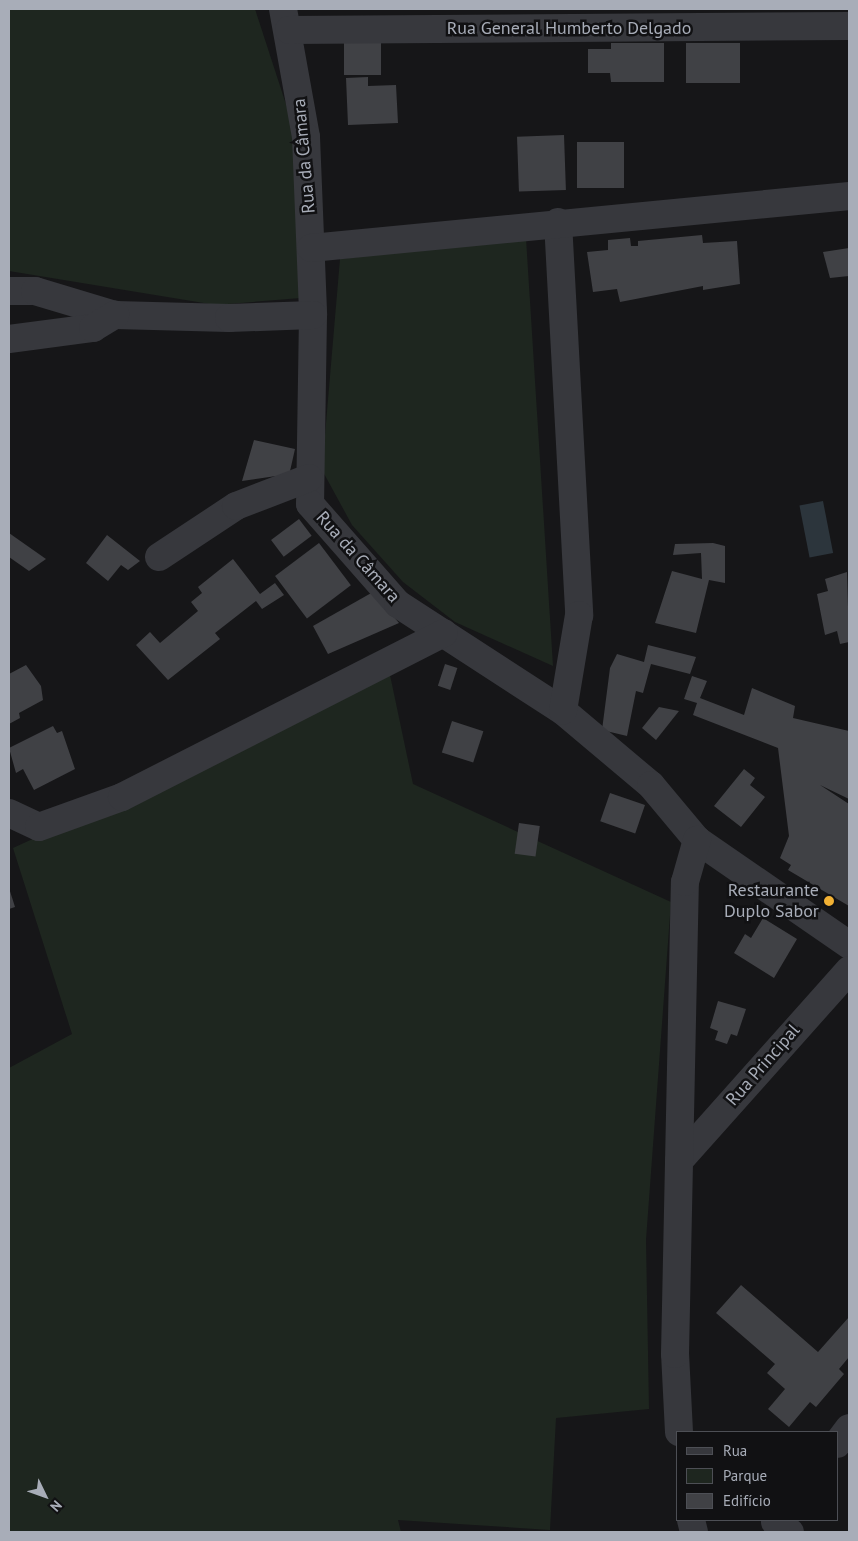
<!DOCTYPE html>
<html>
<head>
<meta charset="utf-8">
<style>
  body { margin:0 }
  #map { position:relative; width:858px; height:1541px; overflow:hidden; background:#161618; font-family:"PT Sans",sans-serif }
  div>[style] { position:absolute }
  [style*='--x'] { left:calc(var(--x)*1px); top:calc(var(--y)*1px); width:calc(var(--w)*1px); rotate:calc(var(--a)*1deg) }
  .green>* { inset:0; background:#1e261f }
  .water>* { inset:0; background:#2c353c; transform-origin:0 0 }
  .building>* { inset:0; background:#404145; transform-origin:0 0 }
  .minor>* { height:28px; margin:-14px; padding:0 14px; transform-origin:14px; border-radius:14px; background:#37383d }
  .dots>* { width:14px; height:14px; translate:-50% -50%; box-sizing:border-box; border:2px solid #111113; border-radius:50% }
  span { translate:-50% -50%; white-space:nowrap; text-align:center; line-height:1.15; -webkit-text-stroke:5px #111113; paint-order:stroke }
  .street-label { font-size:18px; color:#a8adb8 }
  .poi-label { font-size:18px; color:#a8adb8 }
  .right { translate:-100% -50%; text-align:right }
  .frame { position:absolute; inset:0; border:10px solid #a8adb8; pointer-events:none }
  .legend { position:absolute; left:676px; top:1431px; width:162px; height:90px; box-sizing:border-box; background:#111113; border:1px solid #4d4f55; margin:0; padding:6px 9px; list-style:none; font-size:15px; color:#a8adb8 }
  .legend li { display:flex; align-items:center; gap:10px; height:25px }
  .legend b { width:25px; border:1px solid #4d4f55 }
  .north { position:absolute; left:20px; top:1471px; width:50px; height:50px; -webkit-text-stroke:4px #111113; paint-order:stroke; rotate:132deg; font-size:14px; font-weight:700; line-height:20px; text-align:center; color:#a8adb8 }
  .north::after { content:''; display:block; margin:auto; width:18px; height:22px; background:#a8adb8; clip-path:polygon(50% 0,100% 100%,50% 72%,0 100%) }
</style>
</head>
<body>
<div id="map">
  <div class="green">
    <i style="clip-path:polygon(9px 9px,255px 9px,294px 129px,301px 298px,216px 305px,9px 271px)"></i>
    <i style="clip-path:polygon(526px 238px,553px 666px,455px 622px,403px 582px,352px 525px,322px 470px,340px 259px)"></i>
    <i style="clip-path:polygon(390px 675px,413px 784px,671px 902px,646px 1240px,649px 1409px,556px 1418px,550px 1530px,398px 1520px,401px 1532px,9px 1532px,9px 1068px,72px 1034px,13px 848px)"></i>
  </div>
  <div class="water">
    <i style="left:823px;top:501px;width:53px;height:24px;rotate:79deg"></i>
  </div>
  <div class="building">
    <i style="left:344px;top:43px;width:37px;height:32px"></i>
    <i style="clip-path:polygon(611px 43px,664px 43px,664px 82px,611px 82px,610px 73px,588px 73px,588px 49px,611px 49px)"></i>
    <i style="left:686px;top:43px;width:54px;height:40px"></i>
    <i style="clip-path:polygon(368px 77px,368px 86px,396px 85px,398px 123px,348px 125px,346px 78px)"></i>
    <i style="left:564px;top:135px;width:55px;height:47px;rotate:88deg"></i>
    <i style="left:577px;top:142px;width:47px;height:46px"></i>
    <i style="clip-path:polygon(702px 235px,703px 243px,737px 241px,740px 284px,703px 290px,703px 286px,620px 302px,617px 289px,593px 292px,587px 252px,608px 250px,608px 240px,630px 238px,631px 246px,638px 246px,638px 241px)"></i>
    <i style="clip-path:polygon(849px 248px,849px 276px,830px 278px,823px 252px)"></i>
    <i style="clip-path:polygon(254px 440px,295px 449px,288px 480px,276px 476px,242px 481px)"></i>
    <i style="left:299px;top:519px;width:21px;height:35px;rotate:53deg"></i>
    <i style="clip-path:polygon(9px 533px,46px 559px,29px 571px,9px 557px)"></i>
    <i style="clip-path:polygon(107px 535px,140px 561px,128px 570px,121px 565px,108px 581px,86px 563px)"></i>
    <i style="left:319px;top:543px;width:53px;height:55px;rotate:53deg"></i>
    <i style="clip-path:polygon(713px 543px,725px 546px,725px 583px,709px 580px,696px 633px,655px 623px,672px 571px,702px 579px,701px 553px,673px 555px,675px 544px)"></i>
    <i style="clip-path:polygon(233px 559px,260px 594px,275px 583px,284px 595px,262px 609px,256px 601px,215px 633px,220px 639px,168px 680px,136px 645px,150px 632px,160px 643px,198px 611px,191px 602px,202px 593px,198px 587px)"></i>
    <i style="clip-path:polygon(847px 572px,849px 642px,840px 644px,837px 631px,825px 635px,817px 594px,828px 591px,825px 579px)"></i>
    <i style="clip-path:polygon(373px 592px,399px 623px,328px 654px,313px 626px)"></i>
    <i style="clip-path:polygon(648px 645px,696px 657px,690px 674px,651px 664px,643px 693px,636px 691px,627px 736px,602px 730px,610px 668px,617px 654px,644px 662px)"></i>
    <i style="left:445px;top:664px;width:13px;height:23px;rotate:18deg"></i>
    <i style="clip-path:polygon(26px 665px,41px 686px,43px 700px,19px 713px,20px 718px,9px 724px,9px 674px)"></i>
    <i style="clip-path:polygon(692px 676px,707px 681px,700px 698px,744px 715px,752px 688px,795px 706px,793px 718px,849px 731px,849px 799px,820px 785px,849px 804px,849px 906px,788px 870px,791px 865px,780px 858px,789px 836px,778px 748px,693px 715px,697px 703px,684px 699px)"></i>
    <i style="clip-path:polygon(659px 707px,679px 711px,656px 740px,642px 728px)"></i>
    <i style="left:452px;top:721px;width:33px;height:33px;rotate:18deg"></i>
    <i style="clip-path:polygon(53px 726px,57px 733px,62px 731px,75px 769px,34px 790px,23px 769px,16px 773px,9px 748px)"></i>
    <i style="clip-path:polygon(744px 769px,755px 778px,750px 785px,765px 797px,741px 827px,714px 806px)"></i>
    <i style="left:610px;top:793px;width:37px;height:30px;rotate:19deg"></i>
    <i style="left:519px;top:823px;width:21px;height:31px;rotate:8deg"></i>
    <i style="clip-path:polygon(9px 888px,15px 907px,9px 909px)"></i>
    <i style="clip-path:polygon(763px 918px,797px 939px,774px 978px,734px 953px,745px 934px,751px 938px)"></i>
    <i style="clip-path:polygon(718px 1001px,746px 1009px,737px 1036px,731px 1034px,727px 1044px,715px 1040px,718px 1031px,710px 1028px)"></i>
    <i style="clip-path:polygon(741px 1285px,818px 1352px,849px 1317px,849px 1357px,839px 1369px,844px 1374px,816px 1407px,810px 1402px,789px 1427px,768px 1409px,785px 1389px,767px 1373px,775px 1364px,716px 1313px)"></i>
  </div>
  <div class="minor">
    <i style="--x:283;--y:9;--w:130;--a:79.8"></i>
    <i style="--x:306;--y:137;--w:178;--a:87.7"></i>
    <i style="--x:313;--y:315;--w:189;--a:90.9"></i>
    <i style="--x:310;--y:504;--w:133;--a:48.7"></i>
    <i style="--x:398;--y:604;--w:197;--a:33"></i>
    <i style="--x:563;--y:711;--w:115;--a:40.1"></i>
    <i style="--x:651;--y:785;--w:72;--a:50.1"></i>
    <i style="--x:697;--y:840;--w:185;--a:34.6"></i>
    <i style="--x:289;--y:30;--w:560;--a:-0.41"></i>
    <i style="--x:558;--y:222;--w:394;--a:86.9"></i>
    <i style="--x:579;--y:615;--w:97;--a:99.5"></i>
    <i style="--x:311;--y:248;--w:541;--a:-5.52"></i>
    <i style="--x:9;--y:291;--w:26;--a:0"></i>
    <i style="--x:35;--y:291;--w:84;--a:16.7"></i>
    <i style="--x:115;--y:315;--w:114;--a:1.5"></i>
    <i style="--x:229;--y:318;--w:84;--a:-2"></i>
    <i style="--x:9;--y:339;--w:85;--a:-7.5"></i>
    <i style="--x:93;--y:328;--w:26;--a:-31"></i>
    <i style="--x:159;--y:557;--w:92;--a:-33.5"></i>
    <i style="--x:236;--y:506;--w:78;--a:-21"></i>
    <i style="--x:9;--y:813;--w:33;--a:25"></i>
    <i style="--x:39;--y:827;--w:88;--a:-19.9"></i>
    <i style="--x:122;--y:797;--w:361;--a:-27"></i>
    <i style="--x:679;--y:1161;--w:256;--a:-48.3"></i>
    <i style="--x:679;--y:1432;--w:78;--a:-92.9"></i>
    <i style="--x:675;--y:1354;--w:472;--a:-88.8"></i>
    <i style="--x:685;--y:882;--w:44;--a:-74.1"></i>
    <i style="--x:837;--y:1444;--w:20;--a:-53"></i>
    <i style="--x:691;--y:1520;--w:12;--a:76"></i>
    <i style="--x:775;--y:1522;--w:18;--a:34"></i>
  </div>
  <div class="dots">
    <i style="left:829px;top:901px;background:#f2b134"></i>
  </div>
  <div class="street-label">
    <span style="left:569px;top:28px">Rua General Humberto Delgado</span>
    <span style="left:304px;top:156px;rotate:-95deg">Rua da Câmara</span>
    <span style="left:358px;top:557px;rotate:48deg">Rua da Câmara</span>
    <span style="left:763px;top:1065px;rotate:-49deg">Rua Principal</span>
  </div>
  <div class="poi-label">
    <span class="right" style="left:819px;top:901px">Restaurante<br>Duplo Sabor</span>
  </div>
  <div class="frame"></div>
  <ul class="legend">
  <li><b style="height:6px;background:#37383d"></b>Rua</li>
  <li><b style="height:14px;background:#1e261f"></b>Parque</li>
  <li><b style="height:14px;background:#404145"></b>Edifício</li>
  </ul>
  <div class="north">N</div>
</div>
</body>
</html>
